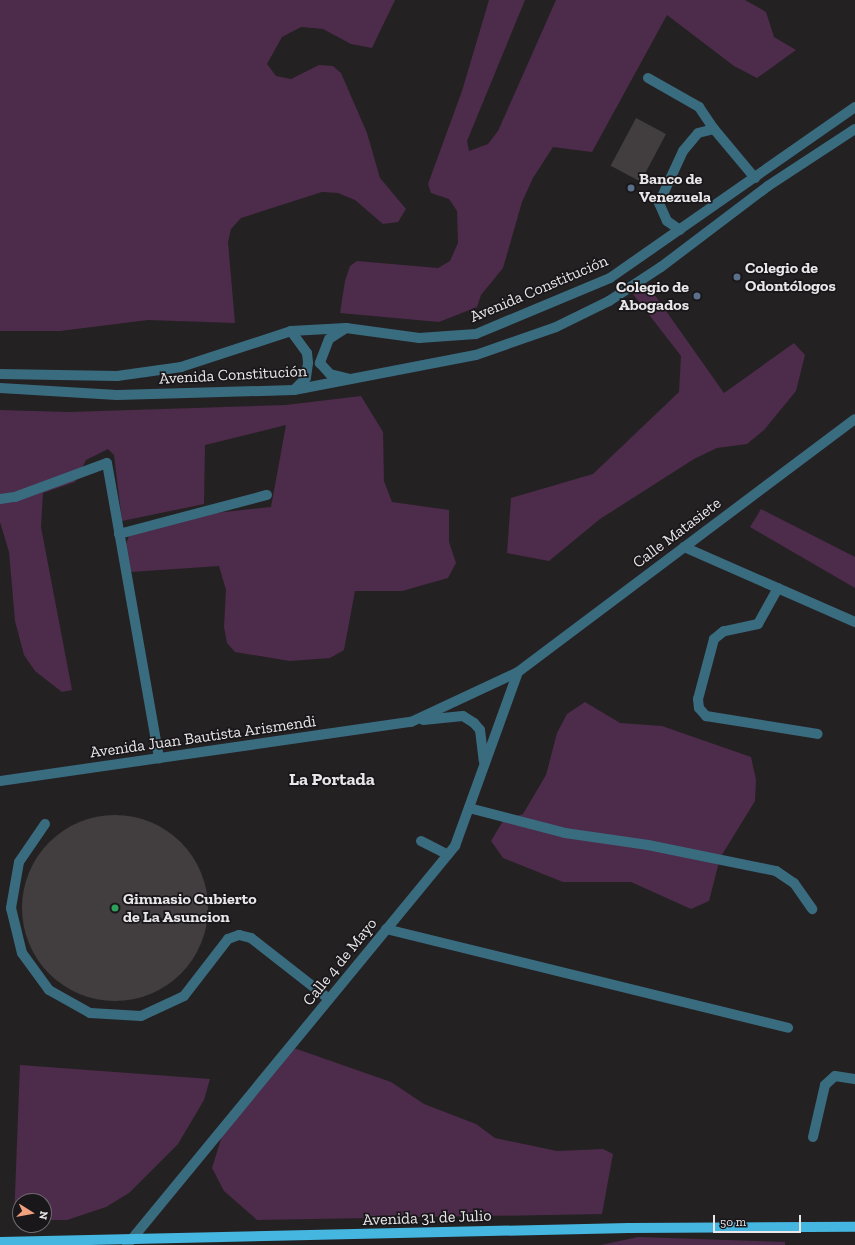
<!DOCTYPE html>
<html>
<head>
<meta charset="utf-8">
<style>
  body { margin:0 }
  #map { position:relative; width:855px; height:1245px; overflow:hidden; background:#242123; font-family:"Zilla Slab",serif }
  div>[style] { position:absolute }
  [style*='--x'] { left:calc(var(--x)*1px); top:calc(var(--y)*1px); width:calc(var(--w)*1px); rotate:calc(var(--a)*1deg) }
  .green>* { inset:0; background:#4d2b4a }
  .building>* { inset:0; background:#423e40; transform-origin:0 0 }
  .round { border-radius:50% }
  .minor>* { height:10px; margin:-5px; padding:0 5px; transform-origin:5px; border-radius:5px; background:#3a6c80 }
  .major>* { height:10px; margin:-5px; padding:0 5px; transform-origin:5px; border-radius:5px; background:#44b6e0 }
  .dots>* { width:11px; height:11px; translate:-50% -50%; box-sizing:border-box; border:2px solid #1a171a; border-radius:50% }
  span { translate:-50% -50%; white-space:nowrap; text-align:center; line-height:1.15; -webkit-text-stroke:3.5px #1a171a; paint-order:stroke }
  .poi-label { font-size:16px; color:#e9e7e9; font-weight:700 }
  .left { translate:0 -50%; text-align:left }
  .right { translate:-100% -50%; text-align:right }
  .street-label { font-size:16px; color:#e9e7e9 }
  .quarter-label { font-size:18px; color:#e9e7e9; font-weight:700 }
  .north { position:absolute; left:12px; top:1193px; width:40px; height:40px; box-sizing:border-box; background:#1a171a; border:1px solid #6d6a6d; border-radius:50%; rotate:101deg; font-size:11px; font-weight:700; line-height:16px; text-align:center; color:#e9e7e9 }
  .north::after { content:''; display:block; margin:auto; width:14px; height:18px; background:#f1a17d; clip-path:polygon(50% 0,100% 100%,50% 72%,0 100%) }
  .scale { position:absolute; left:713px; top:1215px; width:88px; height:18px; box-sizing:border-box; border:2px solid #e9e7e9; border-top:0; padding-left:5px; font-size:12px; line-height:14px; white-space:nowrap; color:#e9e7e9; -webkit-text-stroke:3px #1a171a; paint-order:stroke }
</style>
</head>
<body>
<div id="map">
  <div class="green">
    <i style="clip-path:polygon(0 0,395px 0,372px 48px,351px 44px,323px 29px,301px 27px,282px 37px,267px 64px,276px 76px,291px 79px,319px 65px,333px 66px,341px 73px,367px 133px,380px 178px,406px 209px,398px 222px,383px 224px,355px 200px,338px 193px,322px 192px,241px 218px,231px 229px,228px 242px,235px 323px,148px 320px,60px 331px,0 331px)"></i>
    <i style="clip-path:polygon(489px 0,525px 0,467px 141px,469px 151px,488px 144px,498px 131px,556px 0,745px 0,766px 12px,774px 37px,796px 50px,757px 78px,734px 66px,667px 15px,592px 152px,553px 147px,533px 178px,522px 202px,503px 268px,481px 295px,477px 307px,439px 322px,340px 313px,345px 281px,350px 266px,357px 261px,438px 268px,450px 261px,458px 243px,457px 211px,449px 199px,431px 193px,428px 184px,462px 91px)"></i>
    <i style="clip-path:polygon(647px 284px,724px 393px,794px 343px,805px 355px,796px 391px,764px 430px,747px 444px,717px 448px,694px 459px,600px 519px,549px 561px,507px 553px,511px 498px,593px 474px,679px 392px,681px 356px,633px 294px)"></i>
    <i style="clip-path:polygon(361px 396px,383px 432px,384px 481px,392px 502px,449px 510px,449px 542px,456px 563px,448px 578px,402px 591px,355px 591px,344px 650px,330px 658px,290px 661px,235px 652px,227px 643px,224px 627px,226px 590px,219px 566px,131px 572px,124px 549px,129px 536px,215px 513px,271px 507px,286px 425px,205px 445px,204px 504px,122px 521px,114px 455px,108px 449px,86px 460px,75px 482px,43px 493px,41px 527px,72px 690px,62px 692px,35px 671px,24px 655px,15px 621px,9px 552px,0 522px,0 410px,69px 412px,286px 405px)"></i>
    <i style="clip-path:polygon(761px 509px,855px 557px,855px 588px,750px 527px)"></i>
    <i style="clip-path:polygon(585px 702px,620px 723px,662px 726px,751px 757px,756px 780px,755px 801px,720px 858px,709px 901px,691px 909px,631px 882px,563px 882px,503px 858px,491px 841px,503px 821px,523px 814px,546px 775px,557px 733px,567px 714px)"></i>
    <i style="clip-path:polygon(291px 1047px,391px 1082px,424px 1104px,476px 1124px,495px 1138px,557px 1151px,603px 1149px,613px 1154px,602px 1214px,257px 1220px,224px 1191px,212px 1168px,222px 1136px)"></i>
    <i style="clip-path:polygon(20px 1065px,210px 1079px,204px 1100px,178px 1144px,129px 1193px,106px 1207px,67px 1220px,44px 1220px,44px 1201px,20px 1201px,20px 1220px,14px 1220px)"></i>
    <i style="clip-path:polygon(638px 1237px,785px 1242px,785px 1245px,601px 1245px)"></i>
  </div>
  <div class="building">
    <i style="left:636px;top:118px;width:34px;height:54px;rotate:28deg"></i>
    <i class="round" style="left:22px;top:815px;width:186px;height:186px"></i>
  </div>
  <div class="minor">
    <i style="--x:648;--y:78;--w:59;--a:29.6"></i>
    <i style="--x:699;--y:107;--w:27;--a:56"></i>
    <i style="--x:680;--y:230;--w:16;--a:-145"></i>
    <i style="--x:667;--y:221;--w:20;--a:-114"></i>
    <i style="--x:659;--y:203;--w:57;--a:-65.2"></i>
    <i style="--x:683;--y:151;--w:23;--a:-50"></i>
    <i style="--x:698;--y:133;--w:16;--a:-14"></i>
    <i style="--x:714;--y:129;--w:64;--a:50.1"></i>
    <i style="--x:346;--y:328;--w:20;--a:147"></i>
    <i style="--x:329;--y:339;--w:26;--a:111"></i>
    <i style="--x:320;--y:363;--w:15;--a:48"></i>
    <i style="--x:330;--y:374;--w:21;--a:14"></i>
    <i style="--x:291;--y:331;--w:27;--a:54"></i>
    <i style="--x:307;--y:353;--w:10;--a:84"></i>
    <i style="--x:308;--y:363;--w:15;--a:98"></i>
    <i style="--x:306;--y:378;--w:17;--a:135"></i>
    <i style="--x:0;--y:374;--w:117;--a:1"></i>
    <i style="--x:117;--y:376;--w:65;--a:-8"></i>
    <i style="--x:181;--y:367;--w:116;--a:-18.1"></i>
    <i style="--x:291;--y:331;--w:55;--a:-3.1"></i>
    <i style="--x:346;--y:328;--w:74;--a:7.8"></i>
    <i style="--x:419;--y:338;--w:57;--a:-4"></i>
    <i style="--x:476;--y:334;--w:145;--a:-22.7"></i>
    <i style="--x:610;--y:278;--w:299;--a:-34.9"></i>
    <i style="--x:0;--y:388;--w:117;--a:3.4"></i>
    <i style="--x:117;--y:395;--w:177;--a:-1.6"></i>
    <i style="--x:294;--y:390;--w:185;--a:-10.9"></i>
    <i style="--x:476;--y:355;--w:85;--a:-19.3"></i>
    <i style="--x:556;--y:327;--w:59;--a:-26.1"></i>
    <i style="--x:609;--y:301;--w:62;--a:-33.2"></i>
    <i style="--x:661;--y:267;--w:134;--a:-37.1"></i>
    <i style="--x:768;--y:186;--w:104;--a:-33.2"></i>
    <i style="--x:0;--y:499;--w:15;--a:-8"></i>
    <i style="--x:15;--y:497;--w:98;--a:-20.3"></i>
    <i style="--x:107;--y:463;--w:300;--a:80"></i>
    <i style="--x:119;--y:534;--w:153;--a:-14.8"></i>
    <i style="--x:684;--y:547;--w:187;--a:23.7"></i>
    <i style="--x:778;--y:588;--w:41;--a:119.1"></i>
    <i style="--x:758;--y:624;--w:35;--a:168"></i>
    <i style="--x:724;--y:631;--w:13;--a:141"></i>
    <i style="--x:714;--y:639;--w:62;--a:104.9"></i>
    <i style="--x:698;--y:699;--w:9;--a:84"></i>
    <i style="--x:699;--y:708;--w:11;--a:49"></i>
    <i style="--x:706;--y:716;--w:113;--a:9.1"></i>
    <i style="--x:423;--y:720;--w:40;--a:-5.7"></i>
    <i style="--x:463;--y:716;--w:13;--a:32"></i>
    <i style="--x:474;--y:723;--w:9;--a:49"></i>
    <i style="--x:480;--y:730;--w:31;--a:83"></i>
    <i style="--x:0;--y:781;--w:415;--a:-8.2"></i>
    <i style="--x:411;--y:722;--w:118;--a:-25"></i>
    <i style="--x:518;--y:672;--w:421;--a:-36.9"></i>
    <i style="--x:469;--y:808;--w:99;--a:14.6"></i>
    <i style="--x:565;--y:833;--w:84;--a:8.2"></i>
    <i style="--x:648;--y:845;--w:131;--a:11.5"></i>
    <i style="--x:776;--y:871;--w:22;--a:34"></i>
    <i style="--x:794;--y:883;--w:32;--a:55"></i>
    <i style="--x:45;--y:824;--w:46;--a:124.4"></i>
    <i style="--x:19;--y:862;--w:47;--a:99.9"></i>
    <i style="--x:11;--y:908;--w:46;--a:76.3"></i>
    <i style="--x:22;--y:953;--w:46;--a:53.9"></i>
    <i style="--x:49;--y:990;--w:47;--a:29.3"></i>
    <i style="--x:90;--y:1013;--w:51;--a:3.4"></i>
    <i style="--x:141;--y:1016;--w:47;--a:-24.9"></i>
    <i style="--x:184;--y:996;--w:72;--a:-52.3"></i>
    <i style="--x:228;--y:939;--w:12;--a:-20"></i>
    <i style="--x:239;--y:935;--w:12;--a:14"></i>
    <i style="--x:251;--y:938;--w:99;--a:38"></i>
    <i style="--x:421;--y:841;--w:30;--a:27"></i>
    <i style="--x:386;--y:929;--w:414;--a:13.8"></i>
    <i style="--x:813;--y:1137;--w:53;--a:-77"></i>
    <i style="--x:825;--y:1085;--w:13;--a:-42"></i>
    <i style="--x:835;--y:1076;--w:20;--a:9"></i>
    <i style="--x:127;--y:1245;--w:517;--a:-50.58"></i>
    <i style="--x:455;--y:846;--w:185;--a:-70.1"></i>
  </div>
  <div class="major">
    <i style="--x:0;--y:1242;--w:629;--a:-1.28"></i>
    <i style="--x:629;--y:1228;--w:226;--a:-0.3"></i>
  </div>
  <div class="dots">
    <i style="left:631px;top:188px;background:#5c6f8a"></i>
    <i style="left:737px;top:277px;background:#5c6f8a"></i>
    <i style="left:697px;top:296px;background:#5c6f8a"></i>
    <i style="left:115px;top:908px;background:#2e9e5b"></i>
  </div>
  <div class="poi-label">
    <span class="left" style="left:639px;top:188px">Banco de<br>Venezuela</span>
    <span class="left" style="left:745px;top:277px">Colegio de<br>Odontólogos</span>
    <span class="right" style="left:689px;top:296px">Colegio de<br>Abogados</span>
    <span class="left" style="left:123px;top:908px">Gimnasio Cubierto<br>de La Asuncion</span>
  </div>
  <div class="street-label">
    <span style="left:539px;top:289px;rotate:-23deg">Avenida Constitución</span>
    <span style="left:233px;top:375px;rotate:-3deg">Avenida Constitución</span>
    <span style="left:677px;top:533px;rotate:-37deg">Calle Matasiete</span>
    <span style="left:203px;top:737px;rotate:-8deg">Avenida Juan Bautista Arismendi</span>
    <span style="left:340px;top:962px;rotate:-51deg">Calle 4 de Mayo</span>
    <span style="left:427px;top:1218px;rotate:-2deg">Avenida 31 de Julio</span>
  </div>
  <div class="quarter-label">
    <span style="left:332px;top:779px">La Portada</span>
  </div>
  <div class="north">N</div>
  <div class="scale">50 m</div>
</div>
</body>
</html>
